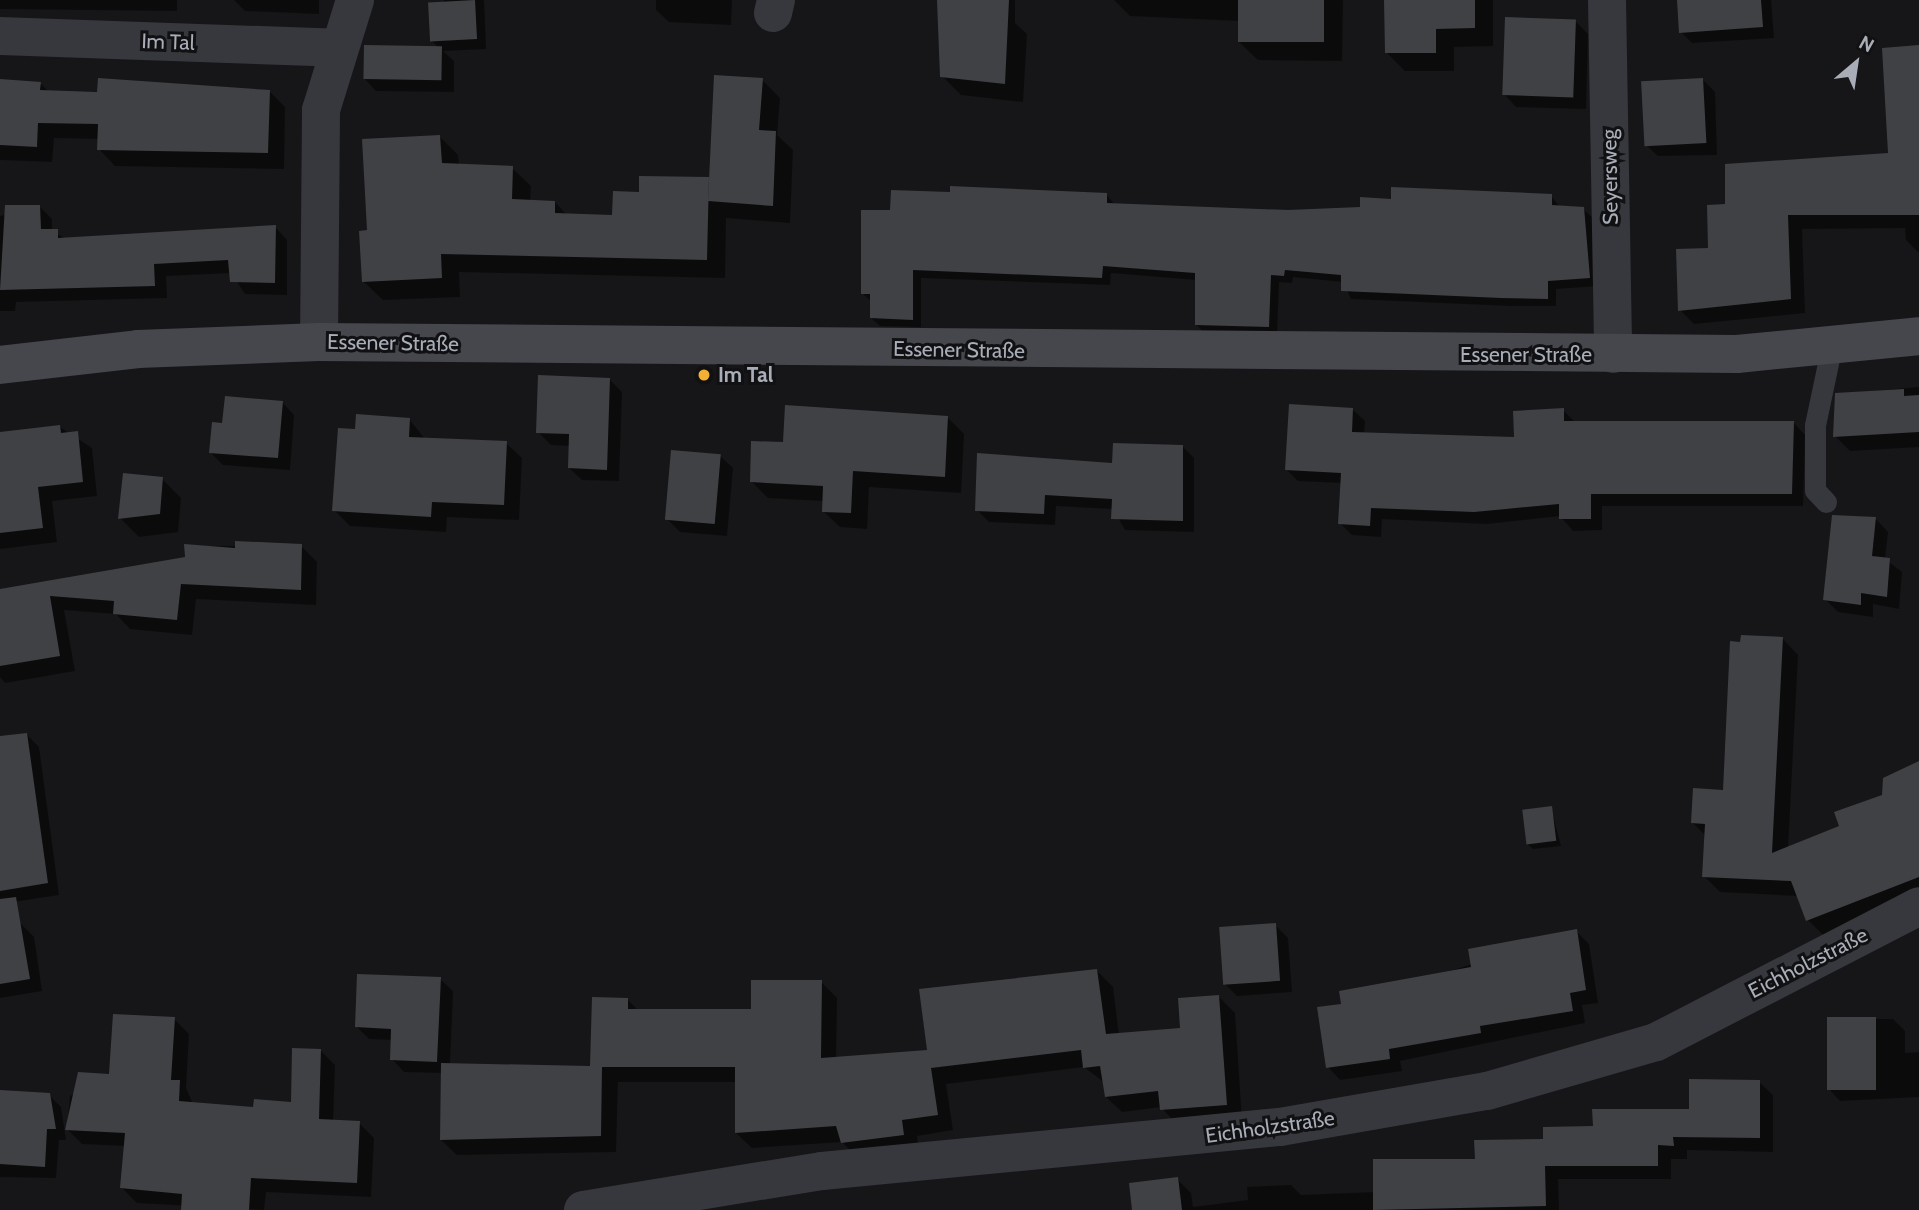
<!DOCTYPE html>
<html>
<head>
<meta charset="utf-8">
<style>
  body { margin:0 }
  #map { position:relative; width:1919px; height:1210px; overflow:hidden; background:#161618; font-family:Cabin,sans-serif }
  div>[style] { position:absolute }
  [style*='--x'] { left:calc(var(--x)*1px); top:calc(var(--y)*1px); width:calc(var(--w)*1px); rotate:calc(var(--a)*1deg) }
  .shadow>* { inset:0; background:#0007 }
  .building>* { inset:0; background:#404145; transform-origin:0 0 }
  .lane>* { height:21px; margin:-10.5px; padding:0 10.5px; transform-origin:10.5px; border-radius:10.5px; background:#37383d }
  .street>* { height:38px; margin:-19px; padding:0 19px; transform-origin:19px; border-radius:19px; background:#37383d }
  .secondary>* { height:38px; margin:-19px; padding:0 19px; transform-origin:19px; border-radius:19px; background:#45474d }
  .dots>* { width:19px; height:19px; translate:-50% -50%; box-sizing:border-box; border:4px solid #111113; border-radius:50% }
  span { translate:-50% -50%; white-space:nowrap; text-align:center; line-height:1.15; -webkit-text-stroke:6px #111113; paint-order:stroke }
  .street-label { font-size:21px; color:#a8adb8 }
  .poi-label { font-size:21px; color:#a8adb8; font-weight:700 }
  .left { translate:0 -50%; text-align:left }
  .north { position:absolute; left:1821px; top:28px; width:70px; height:70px; -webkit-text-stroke:5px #111113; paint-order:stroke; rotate:29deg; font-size:19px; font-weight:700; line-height:28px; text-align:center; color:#a8adb8 }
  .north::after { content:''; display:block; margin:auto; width:24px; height:32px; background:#a8adb8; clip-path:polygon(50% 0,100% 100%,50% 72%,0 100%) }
</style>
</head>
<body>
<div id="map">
  <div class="shadow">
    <i style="clip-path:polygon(0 0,177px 0,177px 11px,0 9px)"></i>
    <i style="clip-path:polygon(234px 0,319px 0,319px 14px,245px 11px)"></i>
    <i style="clip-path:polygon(484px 0,486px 49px,443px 51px,454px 61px,454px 92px,376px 91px,364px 78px,439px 48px,431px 40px,444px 0)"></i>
    <i style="clip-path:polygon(656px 0,732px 0,731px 25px,669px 22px,656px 10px)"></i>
    <i style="clip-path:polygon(940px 0,1015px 0,1015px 23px,1027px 34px,1023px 102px,961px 95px,942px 76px)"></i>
    <i style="clip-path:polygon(1114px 0,1343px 0,1342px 61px,1258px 60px,1239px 42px,1239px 21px,1130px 16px)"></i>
    <i style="clip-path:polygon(1386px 0,1493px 0,1493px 46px,1454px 47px,1454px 71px,1405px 71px,1386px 52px)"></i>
    <i style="clip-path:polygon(1679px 0,1771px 0,1774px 38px,1692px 43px,1681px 32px)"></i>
    <i style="clip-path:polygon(1575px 21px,1588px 34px,1586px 109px,1516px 107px,1504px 94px)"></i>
    <i style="clip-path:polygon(1919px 47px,1919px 253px,1906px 240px,1905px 228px,1802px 229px,1805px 313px,1694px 324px,1680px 310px,1727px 206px,1890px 155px)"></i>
    <i style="clip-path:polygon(762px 80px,780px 98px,777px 135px,793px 150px,790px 223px,726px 218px,725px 278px,459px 272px,460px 297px,383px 300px,364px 282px,369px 232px,440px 137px,458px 155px,459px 166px,512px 168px,531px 186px,530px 202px,555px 202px,567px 215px,614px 217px,640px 193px,711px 182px)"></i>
    <i style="clip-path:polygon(1703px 80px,1715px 92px,1717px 155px,1658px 156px,1645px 144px)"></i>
    <i style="clip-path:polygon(0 81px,40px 83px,49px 92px,269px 91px,285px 107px,284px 169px,115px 166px,99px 149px,99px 139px,54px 138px,52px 162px,0 160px)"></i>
    <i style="clip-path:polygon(1107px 195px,1115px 205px,1288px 212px,1551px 196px,1560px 207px,1583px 209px,1592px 217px,1598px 286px,1556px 289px,1556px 306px,1510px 306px,1351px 299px,1343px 282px,1293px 277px,1292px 283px,1279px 282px,1277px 335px,1205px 333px,1196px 325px,1196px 280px,1111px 273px,1110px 285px,921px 278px,921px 327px,880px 326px,871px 318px,872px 302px,862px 293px,892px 212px)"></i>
    <i style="clip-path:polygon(39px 206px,52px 219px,52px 231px,66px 239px,275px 227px,287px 240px,287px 295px,245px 294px,231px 273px,166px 276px,167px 298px,16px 302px,15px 311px,0 311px,0 216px)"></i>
    <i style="clip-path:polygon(610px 380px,622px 392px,619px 481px,582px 480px,569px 468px,570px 446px,551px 445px,538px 432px)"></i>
    <i style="clip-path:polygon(1919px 387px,1919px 447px,1850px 451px,1835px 436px,1837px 394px)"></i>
    <i style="clip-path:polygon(282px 402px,294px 415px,290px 470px,223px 465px,211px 453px,224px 425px)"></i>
    <i style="clip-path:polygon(1352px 409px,1365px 421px,1364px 434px,1516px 439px,1563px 410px,1576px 423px,1793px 422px,1805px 435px,1803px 506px,1602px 506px,1602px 530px,1573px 531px,1560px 516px,1487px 524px,1382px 519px,1381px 537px,1352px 535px,1340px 523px,1342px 483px,1298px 481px,1286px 469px)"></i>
    <i style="clip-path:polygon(947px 417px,964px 434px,961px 493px,869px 487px,867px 529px,840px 527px,823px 511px,824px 501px,768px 498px,751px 481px,784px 444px)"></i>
    <i style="clip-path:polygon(409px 419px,425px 439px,506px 443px,522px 458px,519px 520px,447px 517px,446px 532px,350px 526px,334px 510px,357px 431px)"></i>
    <i style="clip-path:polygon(60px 427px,92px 448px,97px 496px,52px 501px,57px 542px,0 549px,0 435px)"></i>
    <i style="clip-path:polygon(1183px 447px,1194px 458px,1194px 532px,1125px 530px,1113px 509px,1056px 506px,1055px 525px,989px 522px,977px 510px)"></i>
    <i style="clip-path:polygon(720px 456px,733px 468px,727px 536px,680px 532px,667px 519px)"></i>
    <i style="clip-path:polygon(162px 479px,181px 498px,178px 532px,139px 537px,120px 518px)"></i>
    <i style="clip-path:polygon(1876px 519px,1888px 532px,1885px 559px,1902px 572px,1899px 609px,1873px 604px,1873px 617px,1838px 612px,1825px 599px)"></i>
    <i style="clip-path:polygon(186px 546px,301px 546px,317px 562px,316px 605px,196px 599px,192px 635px,130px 629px,116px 614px,64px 610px,75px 671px,5px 683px,0 677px,0 591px,187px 558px)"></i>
    <i style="clip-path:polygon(1782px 638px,1798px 655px,1788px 848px,1841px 827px,1919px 770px,1919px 897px,1824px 936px,1808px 920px,1799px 896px,1720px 892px,1704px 876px,1706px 836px,1693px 823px,1724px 792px)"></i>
    <i style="clip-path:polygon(27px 735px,39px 747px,59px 895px,0 904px,0 738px)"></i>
    <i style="clip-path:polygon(1551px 808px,1561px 846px,1533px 849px,1527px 844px)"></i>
    <i style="clip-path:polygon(0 921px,21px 924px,34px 937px,42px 991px,0 998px)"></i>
    <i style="clip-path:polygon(1275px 925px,1288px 938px,1292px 992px,1237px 996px,1225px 984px)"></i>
    <i style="clip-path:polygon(1576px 931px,1589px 944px,1598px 1003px,1582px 1005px,1585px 1023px,1400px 1061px,1402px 1071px,1340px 1080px,1328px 1067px,1343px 1005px)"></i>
    <i style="clip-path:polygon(1097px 971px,1113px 987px,1119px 1035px,1182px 1030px,1219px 997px,1235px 1013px,1242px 1120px,1177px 1125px,1161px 1107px,1122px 1112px,1106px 1097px,1105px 1083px,1084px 1067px,946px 1084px,953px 1130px,917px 1136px,919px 1150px,858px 1158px,842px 1142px,752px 1148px,736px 1133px,737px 1082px,618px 1082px,616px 1152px,457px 1155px,441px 1140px,442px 1073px,404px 1072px,392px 1059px,393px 1040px,369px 1039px,357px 1027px,440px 979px,453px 991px,450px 1065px,592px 1068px,628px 1000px,638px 1010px,752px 1011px,821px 982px,837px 998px,836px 1059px,928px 1051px)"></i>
    <i style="clip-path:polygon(174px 1019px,189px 1034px,186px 1088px,193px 1104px,255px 1109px,292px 1103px,320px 1050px,335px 1065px,333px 1122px,359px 1123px,374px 1138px,371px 1197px,266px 1192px,264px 1210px,137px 1203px,122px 1188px,125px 1146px,82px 1144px,67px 1129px,70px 1096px,111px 1076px)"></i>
    <i style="clip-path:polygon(1828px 1019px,1893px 1019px,1905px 1031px,1905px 1053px,1919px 1052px,1919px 1097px,1840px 1101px,1829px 1089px)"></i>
    <i style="clip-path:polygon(1759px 1082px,1773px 1095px,1773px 1152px,1687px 1150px,1687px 1159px,1671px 1159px,1671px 1179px,1558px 1179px,1559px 1210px,1134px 1210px,1177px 1179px,1191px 1193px,1193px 1207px,1248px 1200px,1247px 1187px,1291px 1185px,1301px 1195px,1375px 1192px,1594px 1128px,1691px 1111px)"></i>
    <i style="clip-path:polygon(0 1092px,49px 1095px,61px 1107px,66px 1140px,59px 1140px,56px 1178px,0 1177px)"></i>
  </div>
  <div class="building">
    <i style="left:475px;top:0;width:39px;height:47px;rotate:87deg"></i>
    <i style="clip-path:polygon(937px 0,1009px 0,1005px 84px,940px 77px)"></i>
    <i style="left:1238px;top:0;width:86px;height:42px"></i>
    <i style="clip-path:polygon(1384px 0,1475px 0,1475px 28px,1436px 29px,1436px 53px,1385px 53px)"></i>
    <i style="clip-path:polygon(1677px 0,1761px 0,1763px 27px,1679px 33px)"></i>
    <i style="left:1505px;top:17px;width:71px;height:78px;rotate:2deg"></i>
    <i style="left:364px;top:45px;width:78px;height:34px;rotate:1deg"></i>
    <i style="clip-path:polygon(1919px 45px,1919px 215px,1788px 215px,1791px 299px,1678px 311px,1676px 249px,1708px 248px,1707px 205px,1725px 204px,1725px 164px,1888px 153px,1882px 48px)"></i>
    <i style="clip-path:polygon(714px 75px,763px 78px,759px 130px,776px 131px,773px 206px,708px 201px)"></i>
    <i style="clip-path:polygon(98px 78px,270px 90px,268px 153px,97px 150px,98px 124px,38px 123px,37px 147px,0 145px,0 79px,41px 82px,40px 90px,97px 92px)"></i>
    <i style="left:1703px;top:78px;width:65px;height:62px;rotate:87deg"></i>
    <i style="clip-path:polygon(440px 135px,442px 163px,513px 166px,512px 199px,555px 201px,555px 213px,612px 215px,613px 191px,639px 192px,639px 176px,709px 177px,707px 260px,441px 254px,442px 278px,362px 282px,359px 231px,367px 230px,362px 139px)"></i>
    <i style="clip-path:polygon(950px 186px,1107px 193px,1107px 203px,1288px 210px,1360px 207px,1360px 197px,1391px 199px,1391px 187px,1552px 194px,1552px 205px,1584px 207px,1590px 278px,1548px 281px,1548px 299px,1501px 298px,1341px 291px,1341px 275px,1285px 270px,1284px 276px,1271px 275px,1269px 327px,1195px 325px,1195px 273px,1103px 266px,1102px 278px,913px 270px,913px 320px,870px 318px,870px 294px,861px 294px,861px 210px,890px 210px,891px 190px,950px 192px)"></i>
    <i style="clip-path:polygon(5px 205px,40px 205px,41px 229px,58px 229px,58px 238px,276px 225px,275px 283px,230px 282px,228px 260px,154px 264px,155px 286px,0 290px)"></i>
    <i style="clip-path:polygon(538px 375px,610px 378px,607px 470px,568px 468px,569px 434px,536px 433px)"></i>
    <i style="clip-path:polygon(1904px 389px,1904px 396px,1919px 395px,1919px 432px,1833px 437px,1835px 393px)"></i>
    <i style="clip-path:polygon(225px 396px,283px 401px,278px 458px,209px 453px,212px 422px,222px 423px)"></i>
    <i style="clip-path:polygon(1289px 404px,1353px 408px,1352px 432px,1514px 437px,1513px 411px,1564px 408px,1564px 421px,1794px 421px,1792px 494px,1591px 494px,1591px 519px,1559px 519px,1559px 504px,1474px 512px,1371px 508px,1370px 526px,1338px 524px,1341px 473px,1285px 470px)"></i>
    <i style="clip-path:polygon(785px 405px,948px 416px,945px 477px,853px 471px,851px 513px,822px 512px,823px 486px,750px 482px,751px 441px,783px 442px)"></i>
    <i style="clip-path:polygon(356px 414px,410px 418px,409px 437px,507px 441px,504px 505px,432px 502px,431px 517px,332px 511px,338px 428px,355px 429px)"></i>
    <i style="clip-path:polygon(60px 425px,61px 433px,78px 431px,83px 482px,38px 487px,43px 528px,0 533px,0 432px)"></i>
    <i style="clip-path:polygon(1113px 443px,1183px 445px,1183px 521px,1111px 519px,1112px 499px,1045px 495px,1044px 514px,975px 511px,977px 453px,1112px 463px)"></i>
    <i style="left:671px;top:450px;width:50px;height:70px;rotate:5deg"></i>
    <i style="clip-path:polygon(123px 473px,163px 477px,160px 514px,118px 519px)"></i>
    <i style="clip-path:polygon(1832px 515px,1876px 517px,1872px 556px,1890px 558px,1887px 597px,1861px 593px,1861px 605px,1823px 600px)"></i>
    <i style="clip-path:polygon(235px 541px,302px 544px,301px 590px,181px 584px,177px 620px,113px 614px,114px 601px,50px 596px,60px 656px,0 666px,0 589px,185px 557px,184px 544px,235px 548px)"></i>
    <i style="clip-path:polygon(1741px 635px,1783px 637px,1772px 853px,1839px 826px,1834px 812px,1882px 795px,1883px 778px,1919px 761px,1919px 877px,1806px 921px,1791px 881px,1702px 877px,1705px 824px,1691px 823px,1693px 788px,1723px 790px,1730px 641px,1740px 642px)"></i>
    <i style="clip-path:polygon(27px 733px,48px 883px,0 891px,0 736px)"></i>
    <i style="left:1552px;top:806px;width:35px;height:30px;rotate:83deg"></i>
    <i style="clip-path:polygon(16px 897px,30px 979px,0 984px,0 899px)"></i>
    <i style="left:1276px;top:923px;width:58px;height:57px;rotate:86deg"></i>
    <i style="clip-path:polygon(1577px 929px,1586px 990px,1570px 993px,1573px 1011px,1480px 1026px,1481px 1033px,1389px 1049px,1390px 1059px,1326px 1068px,1317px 1007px,1341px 1004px,1339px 991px,1471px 967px,1468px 949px)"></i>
    <i style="clip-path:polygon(1097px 969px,1106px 1034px,1180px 1028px,1178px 998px,1219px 995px,1227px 1105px,1160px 1110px,1158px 1091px,1105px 1097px,1100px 1066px,1083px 1068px,1081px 1050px,931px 1068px,938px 1115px,902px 1120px,904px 1135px,841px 1143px,836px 1126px,735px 1133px,735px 1067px,602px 1067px,601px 1136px,440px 1140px,441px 1063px,590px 1066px,592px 997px,628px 998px,628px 1009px,751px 1009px,751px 980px,822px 980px,821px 1058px,927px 1050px,919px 989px)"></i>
    <i style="clip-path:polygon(357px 974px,441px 977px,437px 1062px,390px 1060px,391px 1029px,355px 1027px)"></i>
    <i style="clip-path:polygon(113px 1014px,175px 1017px,171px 1080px,180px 1080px,179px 1101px,253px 1107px,254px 1099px,291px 1102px,292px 1048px,321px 1049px,319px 1119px,360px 1121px,357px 1183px,251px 1178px,249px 1210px,181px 1210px,182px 1194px,120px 1188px,125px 1133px,65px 1130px,78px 1072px,109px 1074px)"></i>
    <i style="left:1827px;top:1017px;width:49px;height:73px"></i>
    <i style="clip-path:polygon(1689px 1079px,1760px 1080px,1760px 1138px,1673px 1137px,1674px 1146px,1658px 1145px,1658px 1166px,1545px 1166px,1546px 1206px,1373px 1210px,1373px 1159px,1475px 1159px,1474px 1140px,1543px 1139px,1543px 1127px,1593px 1126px,1592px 1109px,1689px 1109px)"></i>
    <i style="clip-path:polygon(0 1090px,50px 1093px,56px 1129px,47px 1129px,45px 1167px,0 1164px)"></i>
    <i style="clip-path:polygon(1178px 1177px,1182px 1210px,1132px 1210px,1129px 1183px)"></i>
  </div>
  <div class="lane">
    <i style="--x:1826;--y:502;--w:16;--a:-133"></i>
    <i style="--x:1815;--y:490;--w:65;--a:-90"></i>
    <i style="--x:1815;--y:425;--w:83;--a:-78.1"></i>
  </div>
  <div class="street">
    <i style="--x:1607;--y:0;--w:354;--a:89"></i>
    <i style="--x:773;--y:13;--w:13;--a:-77"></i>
    <i style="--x:0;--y:36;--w:337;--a:2"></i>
    <i style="--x:319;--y:342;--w:232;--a:-89.5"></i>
    <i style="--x:321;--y:110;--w:115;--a:-72.8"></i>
    <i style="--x:583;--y:1210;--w:242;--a:-9.3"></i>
    <i style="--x:822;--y:1171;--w:460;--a:-5.5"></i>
    <i style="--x:1280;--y:1127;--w:210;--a:-9.9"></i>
    <i style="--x:1487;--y:1091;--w:176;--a:-16.2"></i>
    <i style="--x:1656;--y:1042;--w:296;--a:-27.3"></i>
  </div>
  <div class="secondary">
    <i style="--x:0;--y:365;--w:139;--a:-6.6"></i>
    <i style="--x:138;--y:349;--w:181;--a:-2.2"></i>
    <i style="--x:319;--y:342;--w:1418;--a:0.48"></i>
    <i style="--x:1737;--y:354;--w:183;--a:-5.6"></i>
  </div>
  <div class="dots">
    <i style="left:704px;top:375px;background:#f2b134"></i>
  </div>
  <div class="street-label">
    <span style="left:168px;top:42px;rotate:2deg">Im Tal</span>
    <span style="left:1610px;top:177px;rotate:-91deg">Seyersweg</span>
    <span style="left:393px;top:343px;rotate:1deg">Essener Straße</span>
    <span style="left:959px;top:350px;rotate:1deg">Essener Straße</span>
    <span style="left:1526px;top:355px">Essener Straße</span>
    <span style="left:1808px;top:963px;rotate:-27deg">Eichholzstraße</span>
    <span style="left:1270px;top:1127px;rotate:-8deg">Eichholzstraße</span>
  </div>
  <div class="poi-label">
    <span class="left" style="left:718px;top:375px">Im Tal</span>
  </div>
  <div class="north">N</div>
</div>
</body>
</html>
